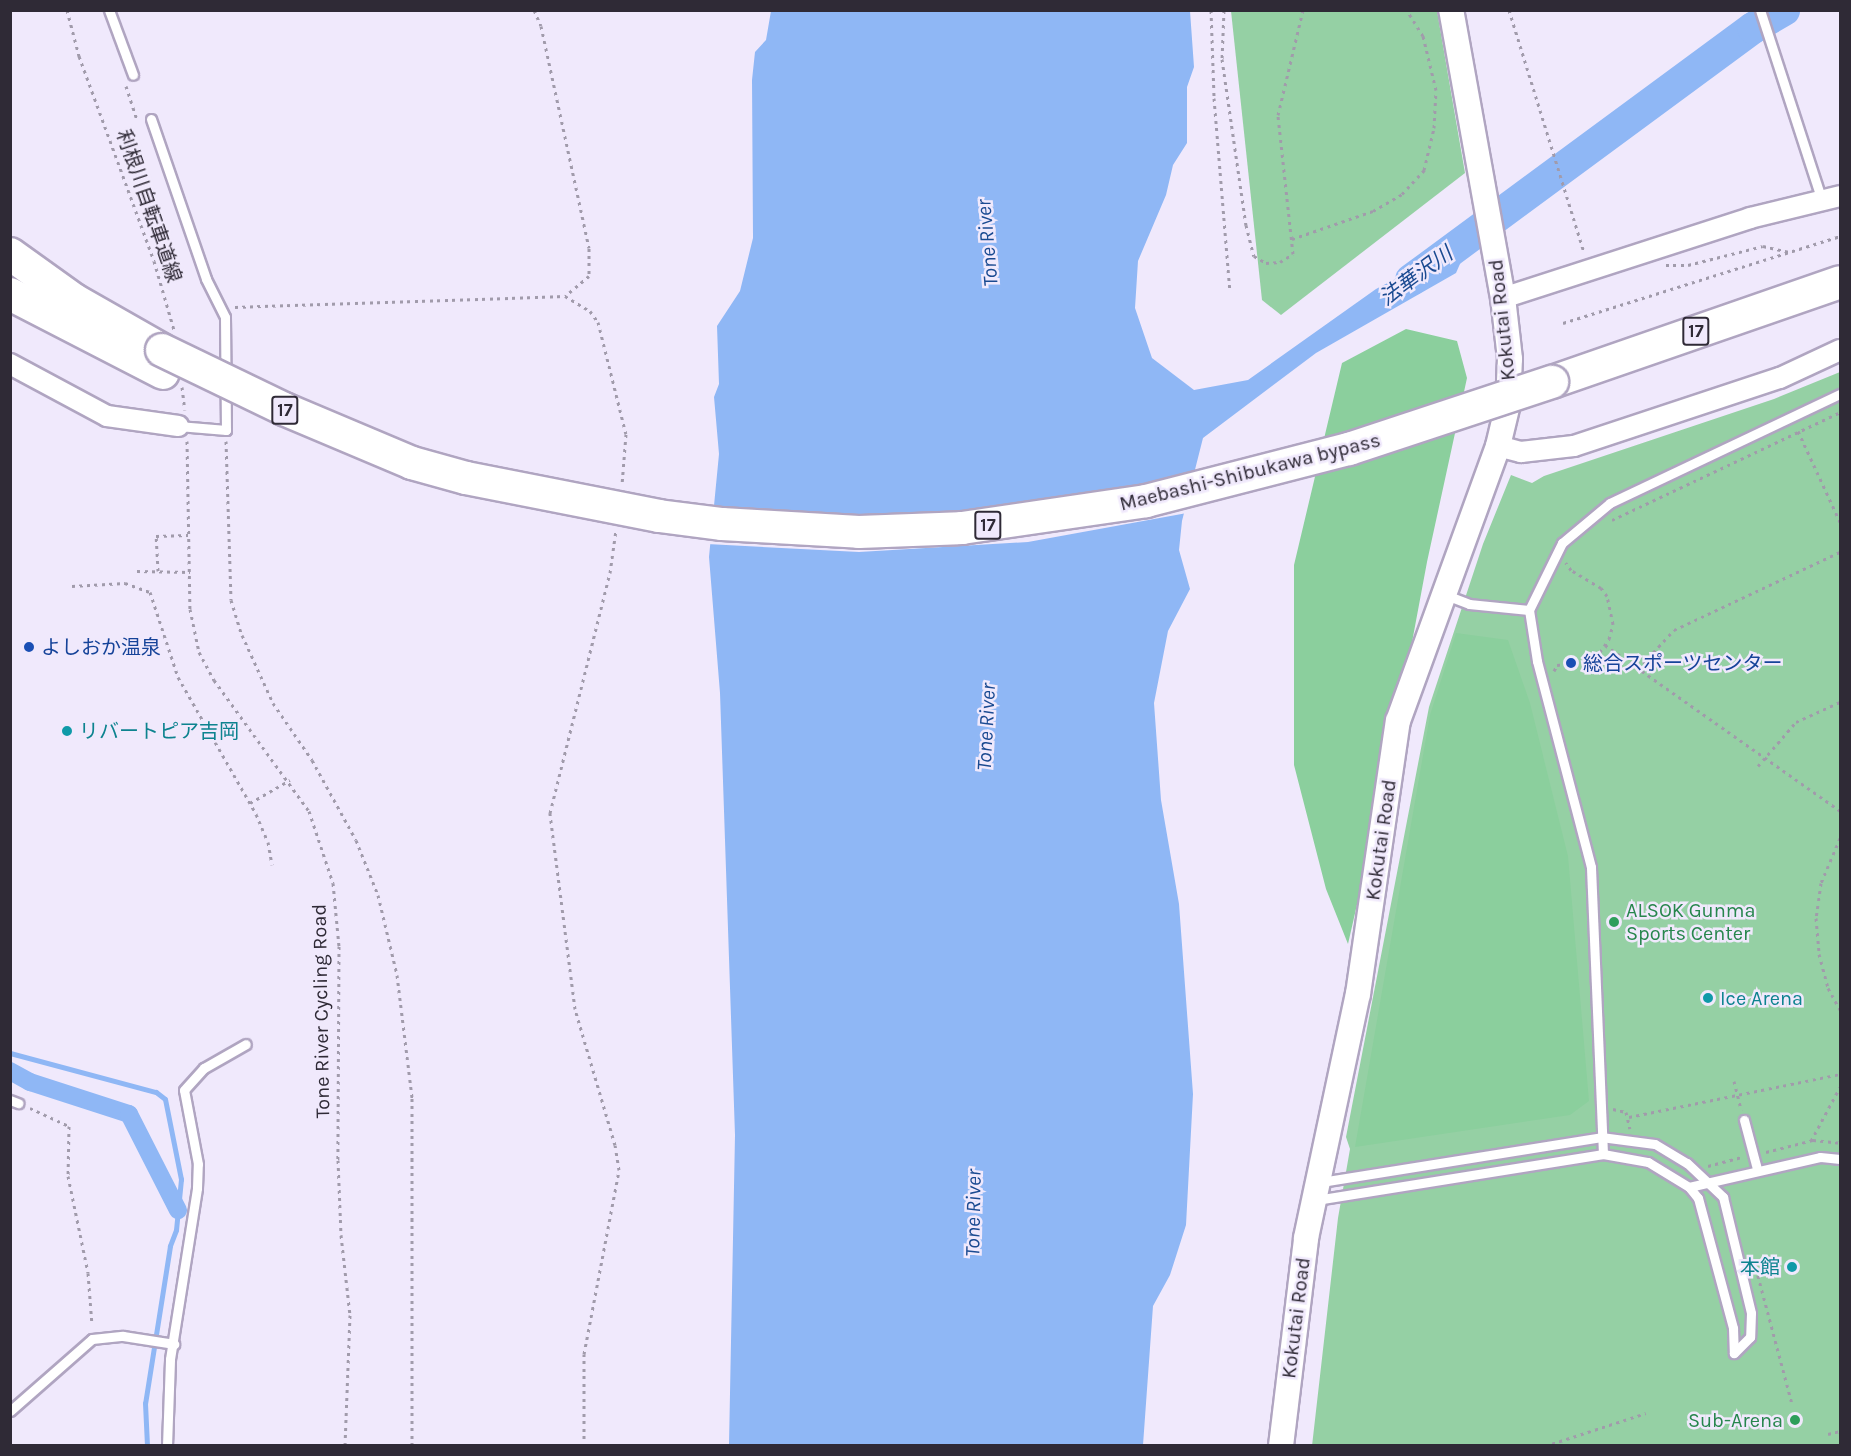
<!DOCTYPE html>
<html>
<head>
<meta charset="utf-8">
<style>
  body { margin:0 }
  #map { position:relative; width:1851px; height:1456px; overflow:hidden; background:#f0e9fc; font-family:Karla,"Noto Sans JP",sans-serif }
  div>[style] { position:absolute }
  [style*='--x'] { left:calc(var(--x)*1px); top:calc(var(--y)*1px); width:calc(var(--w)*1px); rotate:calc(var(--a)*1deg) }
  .green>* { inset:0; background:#95d0a4 }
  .forest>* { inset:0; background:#8bcf9d }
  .water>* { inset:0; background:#8fb7f5 }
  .pier>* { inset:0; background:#f0e9fc }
  .stream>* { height:5px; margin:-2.5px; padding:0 2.5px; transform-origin:2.5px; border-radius:2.5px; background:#8fb7f5 }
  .canal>* { height:18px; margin:-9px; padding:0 9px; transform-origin:9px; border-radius:9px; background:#8fb7f5 }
  .river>* { height:32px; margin:-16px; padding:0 16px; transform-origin:16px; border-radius:16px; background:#8fb7f5 }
  .path>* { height:3px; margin-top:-1.5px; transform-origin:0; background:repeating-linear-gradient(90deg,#a19bab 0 3px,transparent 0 7.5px) }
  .roads { filter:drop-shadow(2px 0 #b0a5c1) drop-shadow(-2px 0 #b0a5c1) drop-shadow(0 2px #b0a5c1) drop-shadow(0 -2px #b0a5c1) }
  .service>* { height:9px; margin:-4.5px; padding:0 4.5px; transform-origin:4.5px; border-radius:4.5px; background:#fff }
  .minor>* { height:20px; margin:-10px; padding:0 10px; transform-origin:10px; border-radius:10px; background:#fff }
  .tertiary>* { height:24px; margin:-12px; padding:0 12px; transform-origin:12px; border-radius:12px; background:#fff }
  .trunk>* { height:32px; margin:-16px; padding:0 16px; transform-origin:16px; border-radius:16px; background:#fff }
  .bridges { filter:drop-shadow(2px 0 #b0a5c1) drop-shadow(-2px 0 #b0a5c1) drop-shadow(0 2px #b0a5c1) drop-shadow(0 -2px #b0a5c1) }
  .trunk-bridge>* { height:32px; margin:-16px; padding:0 16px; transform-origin:16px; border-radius:16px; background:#fff }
  .dots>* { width:16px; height:16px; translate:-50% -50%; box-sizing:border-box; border:3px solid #f0e9fc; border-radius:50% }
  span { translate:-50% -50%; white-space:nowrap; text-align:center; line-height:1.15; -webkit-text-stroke:5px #f0e9fc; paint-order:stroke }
  .shield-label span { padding:2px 4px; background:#f0e9fc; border:2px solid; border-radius:4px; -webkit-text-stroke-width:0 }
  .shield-label { font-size:18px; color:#2f2a36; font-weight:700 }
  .street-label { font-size:20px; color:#2f2a36 }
  .transit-label { font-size:20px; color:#164399 }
  .left { translate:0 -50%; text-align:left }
  .culture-label { font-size:20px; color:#0d838f }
  .right { translate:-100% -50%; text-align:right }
  .leisure-label { font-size:20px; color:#27864d }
  .water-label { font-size:21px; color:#1a4a91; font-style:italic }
  .frame { position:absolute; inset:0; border:12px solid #2f2a36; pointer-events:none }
</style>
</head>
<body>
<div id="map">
  <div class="green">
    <i style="clip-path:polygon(1231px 11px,1437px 11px,1465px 173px,1281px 315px,1262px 300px)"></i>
    <i style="clip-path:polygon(1840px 372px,1840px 1445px,1312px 1446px,1338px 1218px,1350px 1149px,1346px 1137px,1429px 707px,1483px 544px,1511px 475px,1532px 483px,1544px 476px,1774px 399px)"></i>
  </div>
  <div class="forest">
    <i style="clip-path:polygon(1406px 329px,1457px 341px,1467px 378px,1427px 562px,1390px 760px,1348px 944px,1326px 889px,1294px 765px,1294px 565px,1342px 363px)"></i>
    <i style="clip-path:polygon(1456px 633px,1508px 640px,1530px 703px,1568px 856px,1589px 1101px,1570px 1115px,1355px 1147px,1430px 715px)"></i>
  </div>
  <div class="water">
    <i style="clip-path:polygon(771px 11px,1190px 11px,1194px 67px,1187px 87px,1187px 143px,1173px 165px,1166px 195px,1138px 261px,1135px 308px,1152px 358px,1194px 390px,1248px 380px,1376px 289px,1442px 255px,1463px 257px,1456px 273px,1316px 353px,1203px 438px,1182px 521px,1179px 550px,1190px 589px,1168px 631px,1154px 703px,1161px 800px,1179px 904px,1193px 1094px,1186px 1225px,1170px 1275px,1153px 1306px,1143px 1445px,729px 1445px,735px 1135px,720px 693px,709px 557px,719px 454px,714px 397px,719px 384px,717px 326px,740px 291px,753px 238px,752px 80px,755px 52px,766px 40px)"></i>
  </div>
  <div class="pier">
    <i style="clip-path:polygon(1196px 478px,1187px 513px,1028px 542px,859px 552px,707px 544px,711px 511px,786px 518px,960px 514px)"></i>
  </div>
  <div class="stream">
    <i style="--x:10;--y:1053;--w:151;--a:15"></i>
    <i style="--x:156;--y:1092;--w:11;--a:38"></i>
    <i style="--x:165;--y:1099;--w:82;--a:78.7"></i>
    <i style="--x:181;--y:1179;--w:51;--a:95.6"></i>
    <i style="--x:176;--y:1230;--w:17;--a:111"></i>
    <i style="--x:170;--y:1246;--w:159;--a:99"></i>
    <i style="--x:145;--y:1403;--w:43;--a:87.3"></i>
  </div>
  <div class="canal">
    <i style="--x:10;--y:1071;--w:23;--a:29"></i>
    <i style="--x:30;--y:1082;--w:104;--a:17.9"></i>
    <i style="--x:129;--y:1114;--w:108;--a:63"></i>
  </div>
  <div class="river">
    <i style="--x:1411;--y:280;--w:425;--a:-36.4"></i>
    <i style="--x:1753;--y:28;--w:36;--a:-30"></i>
  </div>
  <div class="path">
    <i style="--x:67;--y:10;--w:48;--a:75.4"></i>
    <i style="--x:79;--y:56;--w:218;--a:69.9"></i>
    <i style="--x:154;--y:261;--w:72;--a:73.8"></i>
    <i style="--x:534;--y:10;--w:17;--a:66"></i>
    <i style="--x:541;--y:26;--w:227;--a:77.8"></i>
    <i style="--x:589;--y:248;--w:28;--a:90"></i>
    <i style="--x:589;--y:276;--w:31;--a:140"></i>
    <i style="--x:1211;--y:10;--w:88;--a:88"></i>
    <i style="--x:1214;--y:98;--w:195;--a:85.3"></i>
    <i style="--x:1224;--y:10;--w:49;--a:92.3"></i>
    <i style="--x:1222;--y:59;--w:168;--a:81.8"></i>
    <i style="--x:1246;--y:225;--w:32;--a:76"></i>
    <i style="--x:1254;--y:256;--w:14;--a:30"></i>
    <i style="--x:1266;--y:263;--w:14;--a:-4"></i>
    <i style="--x:1280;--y:262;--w:15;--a:-32"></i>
    <i style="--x:1293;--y:254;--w:140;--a:-96.2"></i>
    <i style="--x:1278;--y:115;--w:108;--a:-76.6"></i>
    <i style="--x:1509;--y:10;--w:254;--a:72.8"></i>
    <i style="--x:126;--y:86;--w:35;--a:72"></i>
    <i style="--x:1292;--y:239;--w:86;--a:-19.1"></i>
    <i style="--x:1373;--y:211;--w:34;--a:-30"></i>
    <i style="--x:1402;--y:194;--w:33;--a:-47"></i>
    <i style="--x:1424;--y:170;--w:43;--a:-76.6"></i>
    <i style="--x:1434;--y:128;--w:38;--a:-87"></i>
    <i style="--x:1436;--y:90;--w:56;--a:-103.5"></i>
    <i style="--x:1423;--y:36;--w:31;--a:-122"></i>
    <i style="--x:1666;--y:265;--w:22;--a:0"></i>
    <i style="--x:1688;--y:265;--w:77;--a:-14.2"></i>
    <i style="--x:1763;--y:246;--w:27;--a:13"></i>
    <i style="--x:235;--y:307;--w:330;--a:-1.9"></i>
    <i style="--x:565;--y:296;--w:29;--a:31"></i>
    <i style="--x:590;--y:311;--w:14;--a:54"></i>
    <i style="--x:598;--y:322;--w:115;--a:76"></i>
    <i style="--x:626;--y:434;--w:51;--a:94.5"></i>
    <i style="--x:1563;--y:323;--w:290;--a:-17.4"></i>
    <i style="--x:182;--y:387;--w:23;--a:83"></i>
    <i style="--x:1798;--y:431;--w:100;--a:65.2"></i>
    <i style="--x:187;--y:441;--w:168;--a:89"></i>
    <i style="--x:190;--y:609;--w:44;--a:78.2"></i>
    <i style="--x:199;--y:652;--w:32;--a:62"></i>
    <i style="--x:214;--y:680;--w:162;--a:54.1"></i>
    <i style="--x:309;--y:811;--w:76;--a:71.6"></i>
    <i style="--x:333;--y:883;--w:63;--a:84.6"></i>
    <i style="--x:339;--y:946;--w:214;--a:90.3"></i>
    <i style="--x:338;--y:1160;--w:75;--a:87.7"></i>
    <i style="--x:341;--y:1235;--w:81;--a:83.6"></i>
    <i style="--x:350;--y:1315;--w:131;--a:92.2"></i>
    <i style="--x:226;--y:441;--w:159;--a:88.2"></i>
    <i style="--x:231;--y:600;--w:37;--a:73"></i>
    <i style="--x:242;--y:635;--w:75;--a:65.5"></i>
    <i style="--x:273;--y:703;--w:69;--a:55.6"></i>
    <i style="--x:312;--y:760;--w:91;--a:61.2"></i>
    <i style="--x:356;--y:840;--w:59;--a:68.2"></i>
    <i style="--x:378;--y:895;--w:82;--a:76.6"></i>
    <i style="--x:397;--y:975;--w:124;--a:83"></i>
    <i style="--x:412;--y:1098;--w:348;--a:90"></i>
    <i style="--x:1612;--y:520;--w:252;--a:-25.3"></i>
    <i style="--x:137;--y:571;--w:53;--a:1.1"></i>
    <i style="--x:158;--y:571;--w:35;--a:-93"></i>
    <i style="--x:156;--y:536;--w:32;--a:-2"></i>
    <i style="--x:72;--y:586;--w:53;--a:-3.2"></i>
    <i style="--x:125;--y:583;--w:27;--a:20"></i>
    <i style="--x:150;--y:592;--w:89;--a:71.8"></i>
    <i style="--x:178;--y:677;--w:158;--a:60.3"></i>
    <i style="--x:256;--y:814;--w:30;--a:67"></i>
    <i style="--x:268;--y:842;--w:23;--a:80"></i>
    <i style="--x:1605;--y:645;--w:288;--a:35.2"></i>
    <i style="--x:1638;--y:669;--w:53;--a:-47.3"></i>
    <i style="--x:1674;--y:630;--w:183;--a:-25.2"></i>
    <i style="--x:1554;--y:671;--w:7;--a:-63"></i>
    <i style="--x:1557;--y:665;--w:19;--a:-6"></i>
    <i style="--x:1576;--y:663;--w:26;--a:-25"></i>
    <i style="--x:1600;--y:652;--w:16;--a:-55"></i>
    <i style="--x:1609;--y:639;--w:16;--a:-75"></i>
    <i style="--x:1613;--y:624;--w:29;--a:-102"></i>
    <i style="--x:1607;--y:596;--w:10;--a:-127"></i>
    <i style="--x:1601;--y:588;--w:35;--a:-149"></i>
    <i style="--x:1571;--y:570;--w:9;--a:-126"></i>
    <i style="--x:1758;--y:766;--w:58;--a:-49.2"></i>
    <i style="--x:1796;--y:722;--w:48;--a:-24.4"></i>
    <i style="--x:250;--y:803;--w:46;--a:-29.9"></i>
    <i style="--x:1840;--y:838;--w:49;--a:112.9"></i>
    <i style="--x:1821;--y:883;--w:35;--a:98"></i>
    <i style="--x:1816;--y:918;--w:36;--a:85"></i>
    <i style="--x:1819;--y:954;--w:35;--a:75"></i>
    <i style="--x:1828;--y:988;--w:25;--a:61"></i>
    <i style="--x:1734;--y:1081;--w:30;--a:76"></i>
    <i style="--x:30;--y:1108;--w:43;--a:24.8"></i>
    <i style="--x:69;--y:1126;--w:50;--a:91.1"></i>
    <i style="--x:68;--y:1176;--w:99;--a:78.3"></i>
    <i style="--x:88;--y:1273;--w:52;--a:85.6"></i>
    <i style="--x:1613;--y:1109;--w:13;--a:13"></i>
    <i style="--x:1626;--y:1112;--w:17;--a:77"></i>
    <i style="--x:1629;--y:1117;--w:215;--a:-11.5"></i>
    <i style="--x:1811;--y:1141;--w:61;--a:-61.8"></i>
    <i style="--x:1766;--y:1152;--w:49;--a:-14.3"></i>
    <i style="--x:1813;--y:1140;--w:27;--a:6"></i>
    <i style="--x:1708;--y:1166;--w:35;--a:-15"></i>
    <i style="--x:1754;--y:1261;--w:148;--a:75.1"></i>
    <i style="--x:1828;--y:1434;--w:12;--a:-14"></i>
    <i style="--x:584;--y:1446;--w:92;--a:-90"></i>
    <i style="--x:584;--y:1354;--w:187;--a:-79.2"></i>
    <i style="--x:619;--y:1170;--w:25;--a:-99"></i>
    <i style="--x:615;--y:1145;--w:142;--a:-106.4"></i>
    <i style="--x:575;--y:1009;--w:198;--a:-97.3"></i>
    <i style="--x:550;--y:813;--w:247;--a:-76"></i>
    <i style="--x:610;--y:573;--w:43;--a:-82.1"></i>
    <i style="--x:1545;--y:1446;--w:106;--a:-18.1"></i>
  </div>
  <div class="roads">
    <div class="service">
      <i style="--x:109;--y:10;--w:69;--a:69.7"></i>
      <i style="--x:1760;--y:10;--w:201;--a:72"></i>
      <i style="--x:151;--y:119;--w:169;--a:71"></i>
      <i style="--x:206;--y:279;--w:42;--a:63.4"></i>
      <i style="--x:225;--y:317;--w:113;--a:89.5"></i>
      <i style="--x:226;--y:430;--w:48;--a:-175.2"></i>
      <i style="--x:1446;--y:595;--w:25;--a:21"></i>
      <i style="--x:1469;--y:604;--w:60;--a:5.7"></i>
      <i style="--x:10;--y:1100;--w:9;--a:21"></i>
      <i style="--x:1744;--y:1120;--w:51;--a:75.1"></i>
      <i style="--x:1603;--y:1154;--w:287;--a:-92.4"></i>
      <i style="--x:1591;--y:867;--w:213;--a:-104.7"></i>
      <i style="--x:1537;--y:661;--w:52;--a:-98.9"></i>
      <i style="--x:1529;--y:610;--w:75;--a:-63.8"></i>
      <i style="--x:1562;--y:543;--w:62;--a:-39.8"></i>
      <i style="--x:1610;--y:503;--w:255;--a:-25.4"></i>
      <i style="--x:1321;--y:1182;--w:284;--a:-9.1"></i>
      <i style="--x:1601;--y:1137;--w:54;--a:7.4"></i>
      <i style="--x:1655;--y:1144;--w:37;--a:31"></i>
      <i style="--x:1687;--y:1163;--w:50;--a:43.4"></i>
      <i style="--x:1723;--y:1197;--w:119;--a:76.4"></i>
      <i style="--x:1751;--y:1313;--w:24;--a:92"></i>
      <i style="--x:1750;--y:1337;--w:23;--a:135"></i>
      <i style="--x:1689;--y:1187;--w:134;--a:-12.9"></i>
      <i style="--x:1820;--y:1157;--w:20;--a:6"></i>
      <i style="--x:1316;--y:1200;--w:291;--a:-9.1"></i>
      <i style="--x:1603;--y:1154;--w:46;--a:10.1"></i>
      <i style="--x:1648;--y:1162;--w:48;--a:31.4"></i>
      <i style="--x:1689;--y:1187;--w:14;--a:51"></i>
      <i style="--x:1698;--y:1198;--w:135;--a:74.9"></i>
      <i style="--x:1733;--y:1328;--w:25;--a:88"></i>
      <i style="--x:10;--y:1411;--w:109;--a:-41.3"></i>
      <i style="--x:92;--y:1339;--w:31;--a:-6"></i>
      <i style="--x:123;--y:1336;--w:52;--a:8.9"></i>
      <i style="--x:167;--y:1446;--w:87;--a:-88"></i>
      <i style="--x:170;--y:1359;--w:173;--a:-81"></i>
      <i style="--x:197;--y:1188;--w:24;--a:-88"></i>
      <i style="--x:198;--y:1164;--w:75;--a:-100.7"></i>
      <i style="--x:184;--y:1090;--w:30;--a:-48"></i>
      <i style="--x:204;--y:1068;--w:48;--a:-29.7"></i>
    </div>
    <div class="minor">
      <i style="--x:1503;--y:298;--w:260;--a:-17.9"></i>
      <i style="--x:1750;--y:218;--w:93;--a:-13.7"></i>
      <i style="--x:10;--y:364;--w:110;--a:28.2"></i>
      <i style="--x:107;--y:416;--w:72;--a:8"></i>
      <i style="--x:1498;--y:446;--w:24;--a:15"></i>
      <i style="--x:1521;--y:452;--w:53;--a:-6.5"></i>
      <i style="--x:1574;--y:446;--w:217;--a:-18.3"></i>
      <i style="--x:1780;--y:378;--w:66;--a:-25"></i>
    </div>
    <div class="tertiary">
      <i style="--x:1281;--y:1446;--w:209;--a:-83.1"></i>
      <i style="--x:1306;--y:1238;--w:249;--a:-78"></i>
      <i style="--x:1358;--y:994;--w:276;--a:-81.7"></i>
      <i style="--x:1398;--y:721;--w:293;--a:-70"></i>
      <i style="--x:1498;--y:446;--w:43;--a:-76.6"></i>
      <i style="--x:1508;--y:404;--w:45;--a:-87.5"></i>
      <i style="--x:1510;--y:359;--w:61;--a:-96.5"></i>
      <i style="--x:1503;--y:298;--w:293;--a:-100.2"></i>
    </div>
    <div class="trunk">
      <i style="--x:10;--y:254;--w:79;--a:35.7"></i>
      <i style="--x:74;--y:300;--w:101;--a:29.6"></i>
      <i style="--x:10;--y:294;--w:172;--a:27.3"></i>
      <i style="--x:1552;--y:382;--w:305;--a:-19.1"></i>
    </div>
  </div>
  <div class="bridges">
    <div class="trunk-bridge">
      <i style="--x:162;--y:350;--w:136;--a:25.8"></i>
      <i style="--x:284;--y:409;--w:139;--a:22.9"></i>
      <i style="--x:412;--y:463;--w:56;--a:15.5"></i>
      <i style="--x:466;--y:478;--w:197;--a:11.1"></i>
      <i style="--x:659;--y:516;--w:64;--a:7.2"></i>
      <i style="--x:722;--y:524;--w:137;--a:3.3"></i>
      <i style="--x:859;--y:532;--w:103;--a:-2.2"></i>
      <i style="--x:962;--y:528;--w:186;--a:-8.3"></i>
      <i style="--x:1146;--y:501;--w:210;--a:-14.4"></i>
      <i style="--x:1349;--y:449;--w:214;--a:-18.3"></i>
    </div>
  </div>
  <div class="dots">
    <i style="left:29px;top:647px;background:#1a4fb4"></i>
    <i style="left:1571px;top:663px;background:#1a4fb4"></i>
    <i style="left:67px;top:731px;background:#0f9aa8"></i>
    <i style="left:1614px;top:922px;background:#2e9e5b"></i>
    <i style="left:1708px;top:998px;background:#0f9aa8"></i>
    <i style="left:1792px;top:1267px;background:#0f9aa8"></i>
    <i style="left:1795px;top:1420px;background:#2e9e5b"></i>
  </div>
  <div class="shield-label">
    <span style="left:1696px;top:331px">17</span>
    <span style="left:285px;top:410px">17</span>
    <span style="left:988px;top:525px">17</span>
  </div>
  <div class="street-label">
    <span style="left:149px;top:206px;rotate:71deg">利根川自転車道線</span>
    <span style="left:1502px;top:320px;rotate:-96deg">Kokutai Road</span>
    <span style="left:1250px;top:472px;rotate:-14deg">Maebashi-Shibukawa bypass</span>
    <span style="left:1381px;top:840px;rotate:-82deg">Kokutai Road</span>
    <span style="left:321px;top:1011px;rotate:-91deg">Tone River Cycling Road</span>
    <span style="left:1296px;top:1318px;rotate:-83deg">Kokutai Road</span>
  </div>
  <div class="transit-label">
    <span class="left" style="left:41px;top:647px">よしおか温泉</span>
    <span class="left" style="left:1583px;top:663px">総合スポーツセンター</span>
  </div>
  <div class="culture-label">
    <span class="left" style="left:79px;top:731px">リバートピア吉岡</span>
    <span class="left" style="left:1720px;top:998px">Ice Arena</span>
    <span class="right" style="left:1780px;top:1267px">本館</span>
  </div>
  <div class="leisure-label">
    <span class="left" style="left:1626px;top:922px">ALSOK Gunma<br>Sports Center</span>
    <span class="right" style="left:1783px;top:1420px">Sub-Arena</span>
  </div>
  <div class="water-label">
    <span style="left:987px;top:243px;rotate:-95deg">Tone River</span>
    <span style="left:1416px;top:276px;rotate:-36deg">法華沢川</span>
    <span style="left:986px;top:727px;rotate:-87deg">Tone River</span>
    <span style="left:973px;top:1213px;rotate:-89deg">Tone River</span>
  </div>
  <div class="frame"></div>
</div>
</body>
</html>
